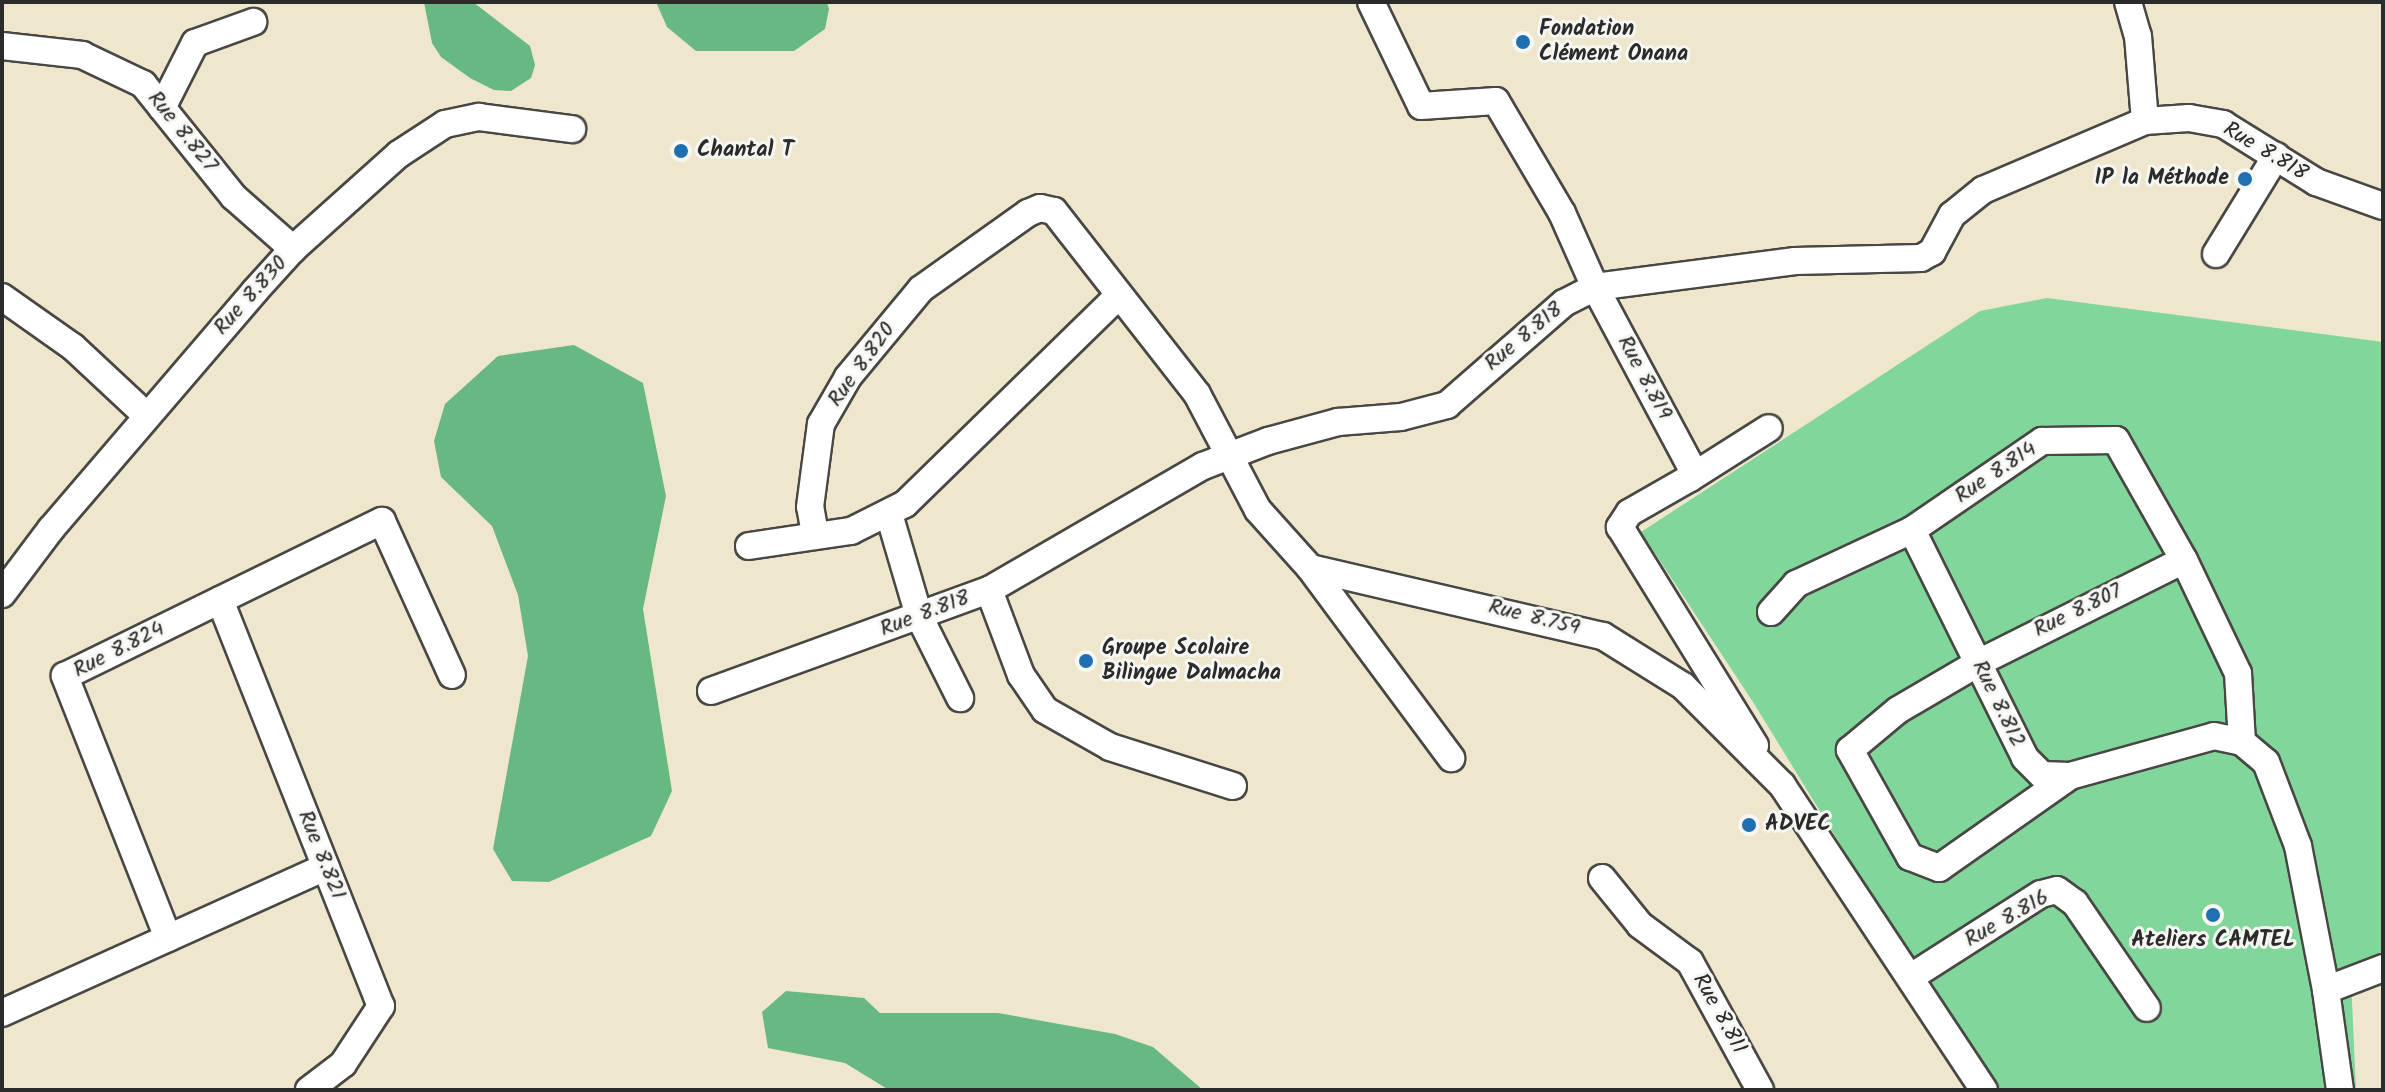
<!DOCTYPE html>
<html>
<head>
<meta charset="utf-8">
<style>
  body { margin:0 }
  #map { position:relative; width:2385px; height:1092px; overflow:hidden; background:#eee6cd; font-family:Kalam,sans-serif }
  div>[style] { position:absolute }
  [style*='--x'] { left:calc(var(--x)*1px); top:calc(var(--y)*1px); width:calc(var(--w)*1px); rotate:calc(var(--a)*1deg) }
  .green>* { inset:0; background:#81d79b }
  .forest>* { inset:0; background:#68b883 }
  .roads { filter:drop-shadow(2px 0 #484743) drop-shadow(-2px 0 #484743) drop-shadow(0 2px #484743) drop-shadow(0 -2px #484743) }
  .minor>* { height:26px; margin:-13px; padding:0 13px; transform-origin:13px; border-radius:13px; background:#fff }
  .dots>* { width:22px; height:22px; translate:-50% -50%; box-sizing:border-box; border:4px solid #f6f6f2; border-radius:50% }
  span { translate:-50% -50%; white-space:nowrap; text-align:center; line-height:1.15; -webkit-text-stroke:6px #f6f6f2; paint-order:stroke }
  .poi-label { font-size:22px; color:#2b2b2b; font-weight:700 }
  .left { translate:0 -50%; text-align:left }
  .right { translate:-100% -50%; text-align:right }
  .street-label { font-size:22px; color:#2b2b2b }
  .frame { position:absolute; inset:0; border:4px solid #2b2b2b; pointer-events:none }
</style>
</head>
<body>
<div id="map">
  <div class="green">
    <i style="clip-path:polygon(2047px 298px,2383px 342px,2383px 968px,2351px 979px,2356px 1090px,1991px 1090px,1753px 702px,1641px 532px,1980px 311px)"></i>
  </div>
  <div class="forest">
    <i style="clip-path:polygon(424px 2px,473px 2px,530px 46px,535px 65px,531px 78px,511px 91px,494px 90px,470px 78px,441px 57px,432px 43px)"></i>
    <i style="clip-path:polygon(656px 2px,827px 2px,829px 9px,825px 29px,794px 51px,696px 51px,667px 27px)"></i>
    <i style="clip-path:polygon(574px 345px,643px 383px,666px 496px,643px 609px,672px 791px,651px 836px,549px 882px,512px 881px,493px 849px,528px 656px,518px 595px,492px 526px,441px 477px,434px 441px,445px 404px,498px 356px)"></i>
    <i style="clip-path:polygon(786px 991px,864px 998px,880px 1013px,998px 1013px,1115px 1034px,1153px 1047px,1203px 1090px,889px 1090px,845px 1063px,768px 1048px,762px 1012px)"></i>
  </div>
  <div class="roads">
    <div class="minor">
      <i style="--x:1371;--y:2;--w:115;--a:64.3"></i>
      <i style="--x:1421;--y:106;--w:75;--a:-3.8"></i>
      <i style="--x:1496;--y:101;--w:130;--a:59.5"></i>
      <i style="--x:1562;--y:213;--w:81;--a:66"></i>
      <i style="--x:1595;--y:287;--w:204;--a:61.9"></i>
      <i style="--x:1691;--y:467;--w:11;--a:95"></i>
      <i style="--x:1690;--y:478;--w:70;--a:150.2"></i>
      <i style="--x:1629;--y:513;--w:17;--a:123"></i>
      <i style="--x:1620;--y:527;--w:257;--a:58.3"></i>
      <i style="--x:2128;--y:2;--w:35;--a:74"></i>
      <i style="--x:2138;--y:36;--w:85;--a:85.3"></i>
      <i style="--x:2;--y:46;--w:81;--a:6.4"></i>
      <i style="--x:82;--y:55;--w:68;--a:25.4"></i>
      <i style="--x:143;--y:84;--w:145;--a:51.2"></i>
      <i style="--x:234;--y:197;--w:79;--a:41.4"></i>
      <i style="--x:162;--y:108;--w:73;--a:-63.1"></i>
      <i style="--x:195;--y:43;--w:62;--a:-19.9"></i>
      <i style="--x:2216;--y:254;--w:115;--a:-58.5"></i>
      <i style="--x:2;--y:297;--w:87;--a:35.2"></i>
      <i style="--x:73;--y:347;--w:100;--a:43"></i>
      <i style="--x:1690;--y:478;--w:93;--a:-32.3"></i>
      <i style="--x:889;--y:514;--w:106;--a:73.6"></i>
      <i style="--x:919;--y:616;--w:92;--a:63.4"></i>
      <i style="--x:1912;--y:530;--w:254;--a:63.6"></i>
      <i style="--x:2025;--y:758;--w:24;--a:45"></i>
      <i style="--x:2042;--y:775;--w:28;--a:2"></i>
      <i style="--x:2070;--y:776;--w:149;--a:-15.5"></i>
      <i style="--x:2214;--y:736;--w:29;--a:12"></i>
      <i style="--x:815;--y:534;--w:27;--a:-100"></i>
      <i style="--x:810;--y:507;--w:84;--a:-82.5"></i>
      <i style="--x:821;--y:424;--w:54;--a:-60.1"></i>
      <i style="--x:848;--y:377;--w:114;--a:-50.3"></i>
      <i style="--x:921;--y:289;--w:131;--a:-35.4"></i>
      <i style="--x:1028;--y:213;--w:13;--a:-23"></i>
      <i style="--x:1040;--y:208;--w:14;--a:12"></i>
      <i style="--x:1054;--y:211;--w:232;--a:52"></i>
      <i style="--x:1197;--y:394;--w:131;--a:62.3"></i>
      <i style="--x:1258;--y:510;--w:78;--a:48.1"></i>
      <i style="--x:1310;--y:568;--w:301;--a:13.1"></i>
      <i style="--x:1603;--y:636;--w:94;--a:32"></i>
      <i style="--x:1683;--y:686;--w:140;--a:45"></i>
      <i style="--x:1782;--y:785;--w:366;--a:56.5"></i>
      <i style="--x:749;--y:546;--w:103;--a:-8.4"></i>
      <i style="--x:851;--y:531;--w:60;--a:-26.6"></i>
      <i style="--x:905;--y:504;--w:296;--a:-44.3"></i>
      <i style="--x:1310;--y:568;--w:237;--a:53.4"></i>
      <i style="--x:989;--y:590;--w:91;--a:69.4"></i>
      <i style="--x:1021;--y:675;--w:42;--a:55.6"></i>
      <i style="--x:1045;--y:710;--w:75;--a:29.6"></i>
      <i style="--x:1110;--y:747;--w:129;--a:17.6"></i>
      <i style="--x:2;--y:594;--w:81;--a:-53"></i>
      <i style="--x:51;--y:529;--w:312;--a:-49.4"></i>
      <i style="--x:254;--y:292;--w:58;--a:-47.8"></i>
      <i style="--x:293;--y:249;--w:142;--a:-41.9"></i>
      <i style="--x:399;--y:154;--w:55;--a:-33.1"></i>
      <i style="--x:445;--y:124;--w:35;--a:-12"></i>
      <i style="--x:479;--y:117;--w:94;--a:7.4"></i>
      <i style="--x:220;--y:600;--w:437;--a:68.4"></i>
      <i style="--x:381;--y:1006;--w:69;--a:123.2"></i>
      <i style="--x:343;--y:1064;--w:43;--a:142.6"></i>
      <i style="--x:1771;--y:612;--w:38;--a:-48"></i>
      <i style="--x:1796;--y:584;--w:128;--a:-25"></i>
      <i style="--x:1912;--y:530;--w:158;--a:-34.4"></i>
      <i style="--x:2042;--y:441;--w:74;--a:-0.8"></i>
      <i style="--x:2116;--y:440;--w:138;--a:60.5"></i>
      <i style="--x:711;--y:691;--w:296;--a:-20"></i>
      <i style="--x:989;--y:590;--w:247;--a:-30.1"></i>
      <i style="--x:1203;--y:466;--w:70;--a:-21"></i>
      <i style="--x:1268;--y:441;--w:73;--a:-15.2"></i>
      <i style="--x:1338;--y:422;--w:63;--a:-4.5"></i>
      <i style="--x:1401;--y:417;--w:48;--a:-14.6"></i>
      <i style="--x:1447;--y:405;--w:155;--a:-41.1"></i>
      <i style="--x:1564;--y:303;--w:35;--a:-27"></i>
      <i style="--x:1595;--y:287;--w:202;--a:-7.4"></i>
      <i style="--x:1795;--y:261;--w:126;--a:-1.4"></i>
      <i style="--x:1921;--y:258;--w:13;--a:-29"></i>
      <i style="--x:1932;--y:252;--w:42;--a:-61.6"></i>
      <i style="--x:1952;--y:215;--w:40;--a:-39"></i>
      <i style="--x:1983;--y:190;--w:176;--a:-23.1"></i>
      <i style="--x:2145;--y:121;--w:44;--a:-3.9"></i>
      <i style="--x:2189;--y:118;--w:35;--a:10"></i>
      <i style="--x:2223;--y:124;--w:110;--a:31.9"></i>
      <i style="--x:2316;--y:182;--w:71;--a:19.7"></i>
      <i style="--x:2070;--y:776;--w:160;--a:144.9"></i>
      <i style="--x:1939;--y:868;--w:31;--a:-159"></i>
      <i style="--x:1910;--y:857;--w:123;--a:-119.3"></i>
      <i style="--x:1850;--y:750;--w:62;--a:-39.8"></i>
      <i style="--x:1898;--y:710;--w:93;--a:-30.4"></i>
      <i style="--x:1978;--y:663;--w:230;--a:-26.6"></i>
      <i style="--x:2184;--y:560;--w:125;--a:64.5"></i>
      <i style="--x:2238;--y:673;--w:69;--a:86.7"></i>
      <i style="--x:2242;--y:742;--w:31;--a:40"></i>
      <i style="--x:2266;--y:762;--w:90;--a:69.1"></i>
      <i style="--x:2298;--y:846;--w:147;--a:79"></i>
      <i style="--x:1602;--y:878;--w:60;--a:51"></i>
      <i style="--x:1640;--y:925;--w:62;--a:36.5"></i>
      <i style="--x:1690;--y:962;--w:146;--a:61.3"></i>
      <i style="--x:168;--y:938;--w:282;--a:-111.5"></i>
      <i style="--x:65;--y:676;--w:353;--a:-26.1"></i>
      <i style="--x:382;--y:521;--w:169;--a:65.6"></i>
      <i style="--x:1911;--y:977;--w:154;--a:-32.6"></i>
      <i style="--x:2041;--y:894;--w:16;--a:-14"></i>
      <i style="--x:2057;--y:890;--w:22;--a:36"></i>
      <i style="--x:2075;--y:903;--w:127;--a:55.6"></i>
      <i style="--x:2;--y:1013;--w:355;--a:-24.3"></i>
      <i style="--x:2340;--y:1090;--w:101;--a:-98"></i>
      <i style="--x:2326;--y:990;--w:61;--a:-21.1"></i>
    </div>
  </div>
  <div class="dots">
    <i style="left:1523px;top:42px;background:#1f6fb2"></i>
    <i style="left:681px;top:151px;background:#1f6fb2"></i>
    <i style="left:2245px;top:179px;background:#1f6fb2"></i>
    <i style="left:1086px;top:661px;background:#1f6fb2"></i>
    <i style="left:1749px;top:825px;background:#1f6fb2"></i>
    <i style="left:2213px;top:915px;background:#1f6fb2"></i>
  </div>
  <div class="poi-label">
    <span class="left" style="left:1539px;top:42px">Fondation<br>Clément Onana</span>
    <span class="left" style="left:697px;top:151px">Chantal T</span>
    <span class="right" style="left:2229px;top:179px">IP la Méthode</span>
    <span class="left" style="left:1102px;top:661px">Groupe Scolaire<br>Bilingue Dalmacha</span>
    <span class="left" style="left:1765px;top:825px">ADVEC</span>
    <span style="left:2213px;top:941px">Ateliers CAMTEL</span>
  </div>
  <div class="street-label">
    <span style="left:182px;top:132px;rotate:51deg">Rue 8.827</span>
    <span style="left:2265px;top:152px;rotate:31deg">Rue 8.818</span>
    <span style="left:251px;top:296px;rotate:-48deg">Rue 8.830</span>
    <span style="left:1524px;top:337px;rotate:-40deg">Rue 8.818</span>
    <span style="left:862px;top:365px;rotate:-54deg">Rue 8.820</span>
    <span style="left:1644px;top:378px;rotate:62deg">Rue 8.819</span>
    <span style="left:1996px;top:473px;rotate:-34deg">Rue 8.814</span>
    <span style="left:2078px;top:611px;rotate:-26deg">Rue 8.807</span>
    <span style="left:925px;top:614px;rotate:-21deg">Rue 8.818</span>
    <span style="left:1534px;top:618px;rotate:14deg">Rue 8.759</span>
    <span style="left:119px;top:650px;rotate:-27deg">Rue 8.824</span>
    <span style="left:1998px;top:704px;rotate:64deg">Rue 8.812</span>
    <span style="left:321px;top:855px;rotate:68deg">Rue 8.821</span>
    <span style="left:2007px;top:919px;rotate:-30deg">Rue 8.816</span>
    <span style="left:1719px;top:1014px;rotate:61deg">Rue 8.811</span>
  </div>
  <div class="frame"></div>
</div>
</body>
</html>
